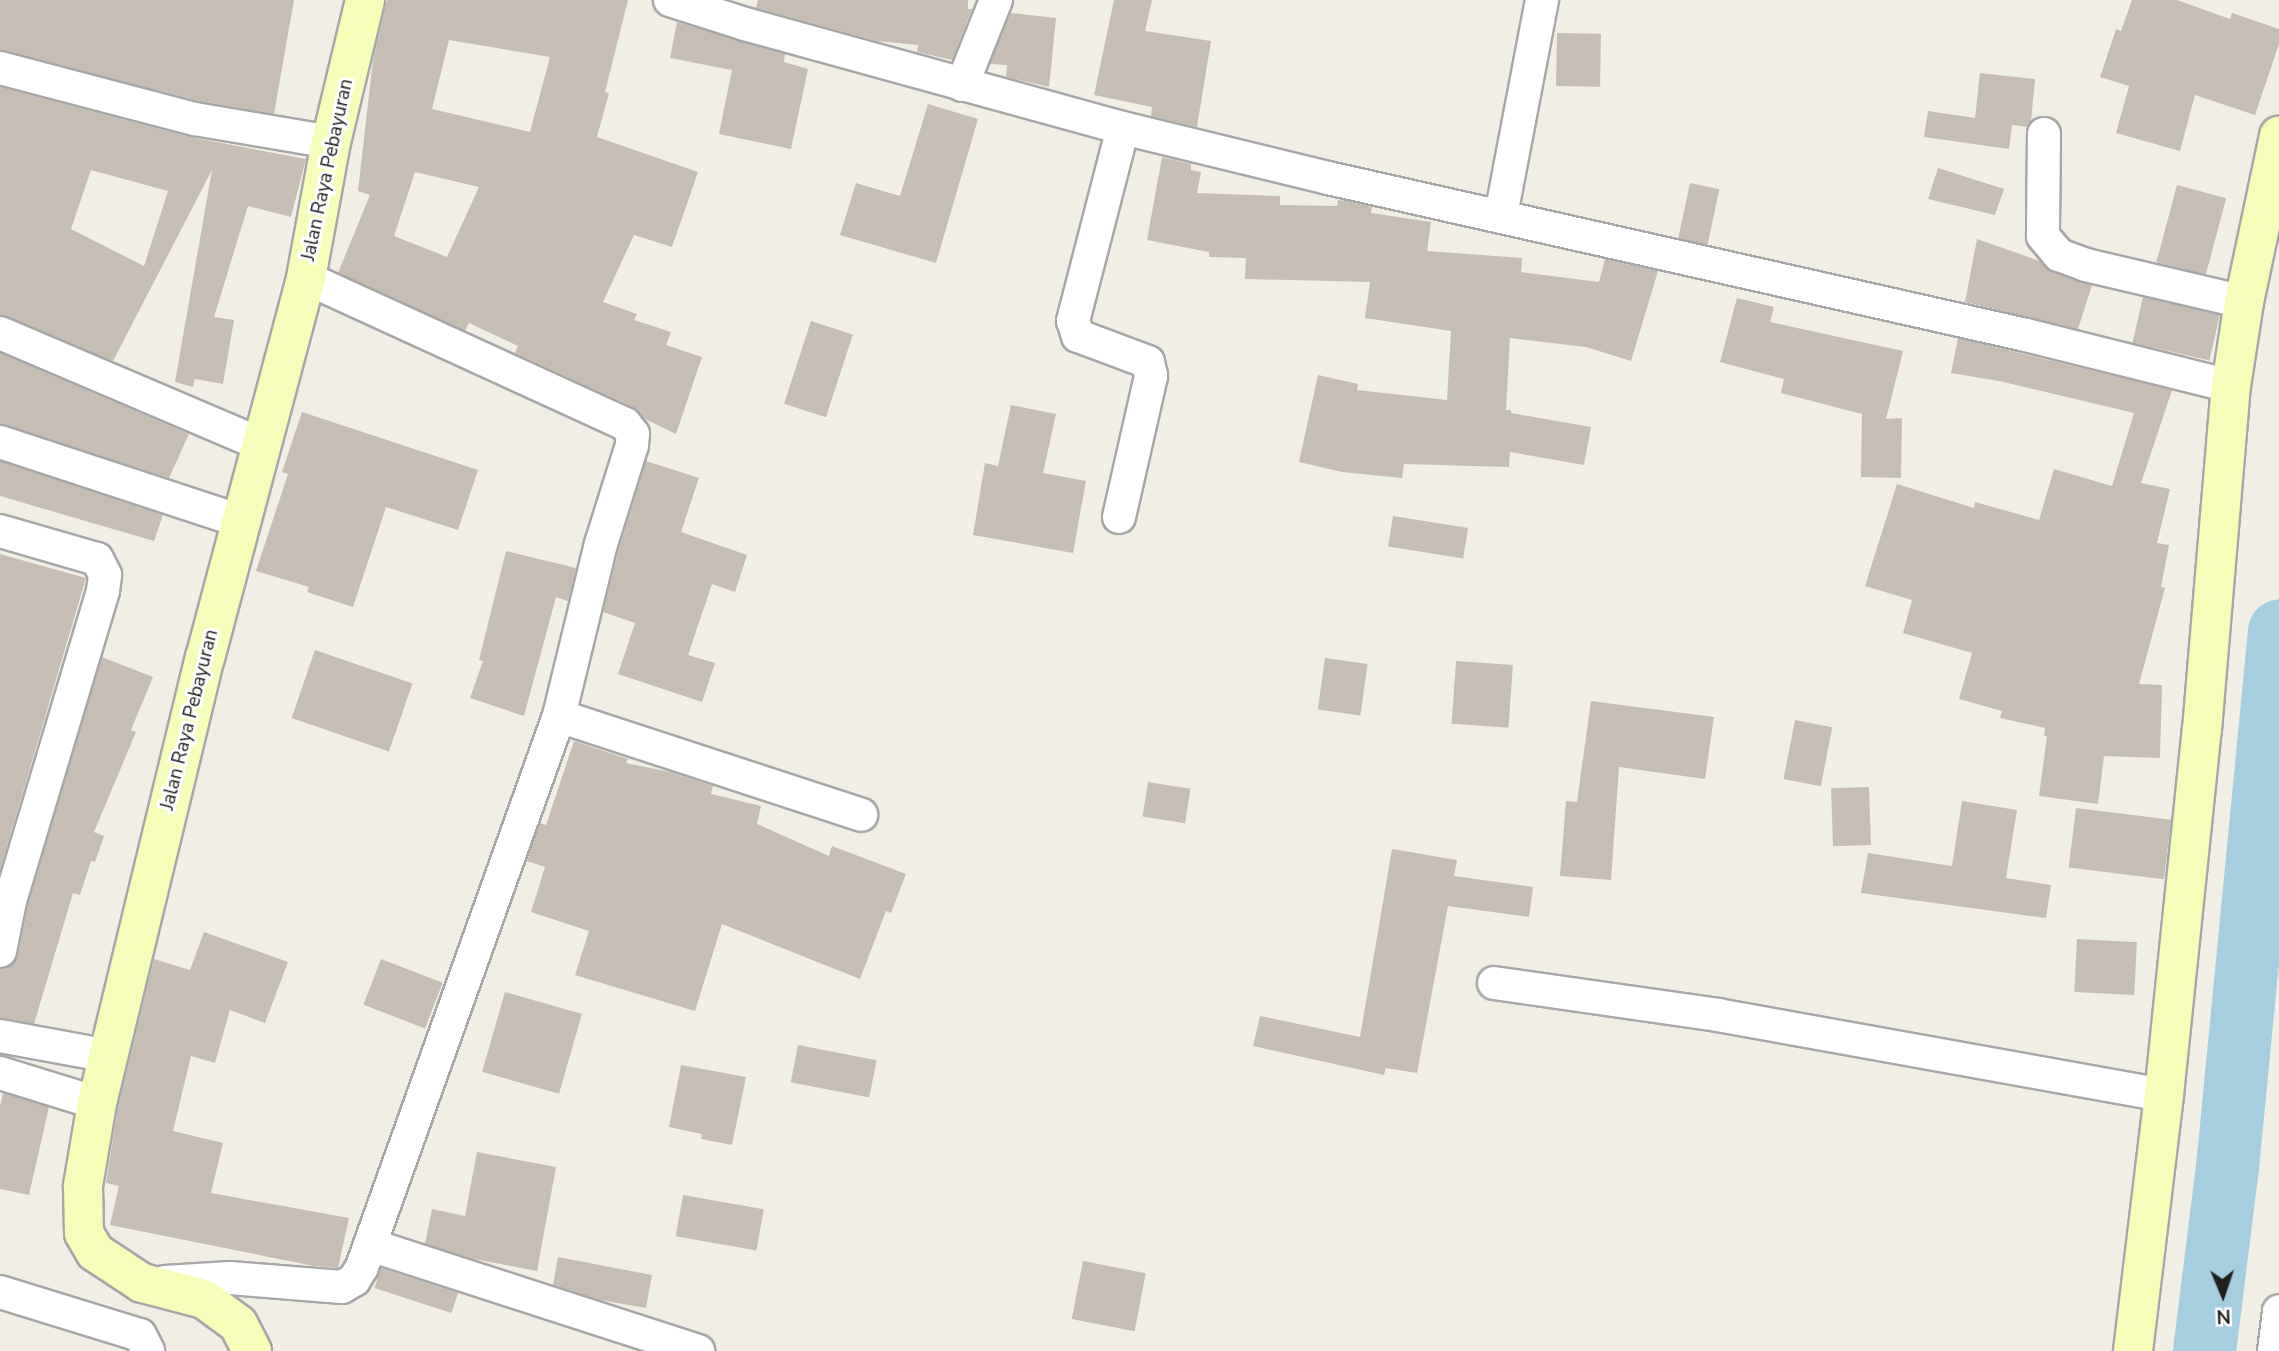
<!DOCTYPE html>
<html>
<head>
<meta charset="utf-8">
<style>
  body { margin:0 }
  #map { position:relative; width:2279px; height:1351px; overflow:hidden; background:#f1eee6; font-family:"Nunito Sans",sans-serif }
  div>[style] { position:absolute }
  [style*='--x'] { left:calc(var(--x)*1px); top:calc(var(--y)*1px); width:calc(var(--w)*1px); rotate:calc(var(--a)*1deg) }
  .river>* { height:63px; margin:-31.5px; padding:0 31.5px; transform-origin:31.5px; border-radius:31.5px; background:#a5cfe1 }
  .building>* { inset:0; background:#c6beb5; transform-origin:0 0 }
  .roads { filter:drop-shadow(2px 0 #a7a7a7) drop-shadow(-2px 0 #a7a7a7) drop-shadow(0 2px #a7a7a7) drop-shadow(0 -2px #a7a7a7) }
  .street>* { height:32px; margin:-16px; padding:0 16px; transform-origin:16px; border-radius:16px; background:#fff }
  .secondary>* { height:38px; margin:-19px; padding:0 19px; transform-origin:19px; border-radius:19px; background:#f5fdb9 }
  span { translate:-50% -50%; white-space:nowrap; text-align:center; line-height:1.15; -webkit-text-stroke:6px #fff; paint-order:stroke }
  .street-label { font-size:19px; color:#202020 }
  .north { position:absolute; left:2188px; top:1260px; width:70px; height:70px; -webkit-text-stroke:5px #fff; paint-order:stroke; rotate:178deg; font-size:19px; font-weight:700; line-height:28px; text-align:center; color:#202020 }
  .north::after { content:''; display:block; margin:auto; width:24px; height:32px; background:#202020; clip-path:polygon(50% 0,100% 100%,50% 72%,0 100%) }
</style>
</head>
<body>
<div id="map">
  <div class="river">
    <i style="--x:2204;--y:1351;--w:185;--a:-82.9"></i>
    <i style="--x:2227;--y:1167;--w:539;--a:-84.46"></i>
  </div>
  <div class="building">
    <i style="clip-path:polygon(0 0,294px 0,274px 114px,199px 101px,0 50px)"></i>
    <i style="clip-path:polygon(evenodd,387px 0,628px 0,605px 92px,609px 93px,597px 137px,698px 172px,672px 247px,634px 235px,603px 302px,637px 314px,634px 320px,671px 332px,666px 345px,702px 357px,676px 434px,645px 419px,633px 407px,515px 353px,518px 346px,469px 323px,465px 331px,338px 273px,370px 195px,358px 191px,373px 60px,387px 0,449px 40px,550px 57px,530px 132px,432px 109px,449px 40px,387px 0,415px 172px,479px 187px,447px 257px,394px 236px,415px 172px)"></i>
    <i style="clip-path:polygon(758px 0,968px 0,968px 9px,972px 9px,952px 60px,917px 52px,918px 45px,877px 41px,756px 8px)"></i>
    <i style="clip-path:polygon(1114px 0,1152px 0,1145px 31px,1211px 41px,1197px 127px,1151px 116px,1152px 107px,1094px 95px)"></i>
    <i style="clip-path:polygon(2132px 0,2177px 0,2230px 19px,2232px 13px,2279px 29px,2279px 44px,2255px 115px,2195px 95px,2180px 151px,2116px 133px,2129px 86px,2100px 77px,2116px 29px,2121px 31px)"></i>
    <i style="clip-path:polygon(1011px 13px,1056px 18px,1049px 87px,1006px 77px,1007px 65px,990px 64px)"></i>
    <i style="clip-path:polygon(677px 22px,785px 54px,784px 62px,808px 69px,791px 149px,719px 134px,732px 70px,670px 58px)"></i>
    <i style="left:1557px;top:33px;width:44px;height:53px;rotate:1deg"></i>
    <i style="clip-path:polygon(1980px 73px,2035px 79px,2031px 122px,2028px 127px,2012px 125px,2009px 149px,1924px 137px,1928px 111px,1975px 118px)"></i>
    <i style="clip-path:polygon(evenodd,0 87px,190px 137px,306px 159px,291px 217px,248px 206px,214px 317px,234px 320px,223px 384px,195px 379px,193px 387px,175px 382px,212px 170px,113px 361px,0 315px,0 87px,91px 170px,168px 191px,144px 266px,71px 229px,91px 170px)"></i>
    <i style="clip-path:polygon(928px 104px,978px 119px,936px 263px,840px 235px,856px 183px,900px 196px)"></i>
    <i style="clip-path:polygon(1162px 157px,1191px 164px,1191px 170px,1201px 172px,1197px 193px,1280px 196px,1280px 205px,1337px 206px,1338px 200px,1347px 201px,1372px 207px,1371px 213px,1431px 222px,1427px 251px,1522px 258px,1521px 272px,1599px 282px,1605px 259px,1658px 271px,1631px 361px,1586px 347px,1510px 338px,1506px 410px,1511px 410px,1511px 413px,1591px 427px,1584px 465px,1510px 452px,1509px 467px,1404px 464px,1402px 478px,1342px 472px,1299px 462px,1318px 375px,1358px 384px,1357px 390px,1447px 400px,1451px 331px,1365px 318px,1370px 282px,1245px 279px,1246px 258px,1209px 257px,1209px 252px,1147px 240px)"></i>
    <i style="clip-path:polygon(1938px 168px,2004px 189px,1995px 215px,1928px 199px)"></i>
    <i style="left:1690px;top:183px;width:30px;height:57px;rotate:12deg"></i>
    <i style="left:2177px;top:185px;width:51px;height:80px;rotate:15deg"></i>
    <i style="clip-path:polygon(1977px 239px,2040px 261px,2053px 272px,2092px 285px,2078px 329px,1965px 302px)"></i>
    <i style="left:2143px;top:297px;width:79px;height:47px;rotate:13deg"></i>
    <i style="clip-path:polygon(1737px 298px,1774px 307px,1770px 322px,1903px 351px,1886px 419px,1902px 418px,1901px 478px,1861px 477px,1862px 414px,1781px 393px,1784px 379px,1720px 362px)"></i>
    <i style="left:811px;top:321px;width:44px;height:87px;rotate:18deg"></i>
    <i style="clip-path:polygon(1958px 338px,2172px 390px,2141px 483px,2170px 489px,2157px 543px,2169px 545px,2161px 587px,2165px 588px,2139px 684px,2162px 685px,2160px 758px,2104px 756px,2098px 804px,2039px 796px,2047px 736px,2044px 736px,2045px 728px,2000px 718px,2002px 711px,1959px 699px,1972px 653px,1903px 633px,1912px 600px,1865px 586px,1897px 484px,1974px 508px,1975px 502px,2039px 520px,2054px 469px,2112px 486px,2134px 413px,1999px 381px,1951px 373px)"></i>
    <i style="clip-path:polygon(0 353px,189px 434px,169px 478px,0 424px)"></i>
    <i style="clip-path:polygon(1011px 405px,1056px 414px,1043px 473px,1086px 481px,1073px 553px,973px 535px,985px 463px,998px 466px)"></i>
    <i style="clip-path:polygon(302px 412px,478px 470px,458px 530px,386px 507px,353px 607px,307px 592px,309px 587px,256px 571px,288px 474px,282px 472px)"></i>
    <i style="clip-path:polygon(0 461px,163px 515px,154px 541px,0 496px)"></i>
    <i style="clip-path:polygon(646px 461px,699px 478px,681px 532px,747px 555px,735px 592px,712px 584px,688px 655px,715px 663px,702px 702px,618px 674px,635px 623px,603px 612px,619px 549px)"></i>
    <i style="left:1393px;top:516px;width:76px;height:31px;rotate:9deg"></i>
    <i style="clip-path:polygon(506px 551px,576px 568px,568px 601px,556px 597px,524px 716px,470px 698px,483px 661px,479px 660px)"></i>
    <i style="clip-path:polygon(0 554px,86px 578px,0 870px)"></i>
    <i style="left:315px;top:650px;width:103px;height:72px;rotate:19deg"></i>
    <i style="clip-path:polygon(102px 657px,153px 677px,131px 730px,136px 732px,94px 832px,104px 836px,95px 862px,91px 861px,80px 895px,73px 893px,34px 1024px,0 1018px,0 969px,13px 964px,18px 955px,28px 905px)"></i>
    <i style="left:1325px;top:658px;width:43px;height:52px;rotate:8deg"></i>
    <i style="left:1456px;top:661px;width:57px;height:63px;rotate:4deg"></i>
    <i style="clip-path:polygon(1591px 701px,1714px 717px,1705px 779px,1619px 767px,1611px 880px,1560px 876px,1566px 801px,1577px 802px)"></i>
    <i style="left:1795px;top:720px;width:38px;height:60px;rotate:11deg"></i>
    <i style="clip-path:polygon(574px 741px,628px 759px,626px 763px,670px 772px,713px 786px,711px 794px,761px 806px,757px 824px,829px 856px,832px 846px,906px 874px,891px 913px,886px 911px,860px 979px,722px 924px,695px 1011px,575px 975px,589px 931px,531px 912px,545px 867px,527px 861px,540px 823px,546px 825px)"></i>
    <i style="left:1148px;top:782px;width:43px;height:35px;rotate:9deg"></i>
    <i style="left:1869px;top:787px;width:58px;height:38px;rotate:88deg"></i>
    <i style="clip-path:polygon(1962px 801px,2017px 810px,2006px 878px,2051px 885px,2046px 918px,1861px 893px,1868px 853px,1952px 866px)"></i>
    <i style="left:2076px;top:808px;width:96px;height:60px;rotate:7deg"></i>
    <i style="clip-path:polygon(1392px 849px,1457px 860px,1454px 876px,1533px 887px,1529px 917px,1448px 906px,1417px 1073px,1386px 1068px,1384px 1075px,1253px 1046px,1260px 1016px,1360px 1037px)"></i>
    <i style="clip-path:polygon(204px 932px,288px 962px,265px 1023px,230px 1010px,215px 1063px,191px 1056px,173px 1131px,223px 1143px,211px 1193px,349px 1218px,338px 1268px,314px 1266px,110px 1225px,119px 1186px,106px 1183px,118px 1107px,154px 959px,190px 970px)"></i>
    <i style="left:2077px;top:939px;width:60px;height:53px;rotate:3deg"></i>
    <i style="left:381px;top:959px;width:66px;height:49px;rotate:21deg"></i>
    <i style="left:505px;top:992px;width:80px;height:83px;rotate:16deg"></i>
    <i style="left:798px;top:1045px;width:80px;height:38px;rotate:11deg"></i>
    <i style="clip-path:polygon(681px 1065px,746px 1077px,732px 1145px,701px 1139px,702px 1134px,669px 1127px)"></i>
    <i style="clip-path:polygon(3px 1093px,49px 1107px,29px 1195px,0 1189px,0 1106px)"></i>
    <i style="clip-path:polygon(477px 1152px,556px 1167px,537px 1271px,474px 1259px,425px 1244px,432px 1209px,465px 1216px)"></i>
    <i style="left:683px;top:1195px;width:82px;height:42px;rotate:10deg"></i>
    <i style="clip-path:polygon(558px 1257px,652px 1275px,646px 1308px,600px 1300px,553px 1285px)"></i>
    <i style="left:1083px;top:1261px;width:64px;height:59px;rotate:11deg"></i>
    <i style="left:381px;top:1268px;width:81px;height:21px;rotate:18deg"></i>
  </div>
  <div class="roads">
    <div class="street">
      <i style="--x:670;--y:0;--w:79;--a:17.7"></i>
      <i style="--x:745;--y:24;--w:392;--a:15.4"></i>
      <i style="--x:1123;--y:128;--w:211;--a:13.7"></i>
      <i style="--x:1328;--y:178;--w:715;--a:12.68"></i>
      <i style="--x:2026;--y:335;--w:211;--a:14"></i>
      <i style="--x:0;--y:68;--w:202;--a:14.7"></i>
      <i style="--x:195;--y:119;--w:138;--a:9.6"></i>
      <i style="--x:962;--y:85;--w:92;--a:-68.2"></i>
      <i style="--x:2044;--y:134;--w:102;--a:90.6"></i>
      <i style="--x:2043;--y:236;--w:25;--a:50"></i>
      <i style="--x:2059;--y:255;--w:29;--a:20"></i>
      <i style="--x:2086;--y:265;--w:162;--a:13.2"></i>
      <i style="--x:1501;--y:215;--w:219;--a:-79.2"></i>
      <i style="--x:0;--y:333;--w:285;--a:23.1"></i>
      <i style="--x:0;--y:442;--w:253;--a:18.2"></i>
      <i style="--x:1119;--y:517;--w:145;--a:-77.2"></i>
      <i style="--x:1151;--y:376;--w:14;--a:-102"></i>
      <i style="--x:1148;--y:362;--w:75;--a:-159.6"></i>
      <i style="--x:1078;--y:336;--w:16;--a:-108"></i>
      <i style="--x:1073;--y:321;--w:199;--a:-75.5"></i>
      <i style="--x:0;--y:531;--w:101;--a:16.1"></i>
      <i style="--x:97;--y:559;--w:18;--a:63"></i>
      <i style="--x:105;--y:575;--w:16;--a:97"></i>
      <i style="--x:103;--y:591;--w:324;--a:106.7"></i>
      <i style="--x:10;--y:901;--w:51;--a:101.3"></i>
      <i style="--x:559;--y:716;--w:318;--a:18.1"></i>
      <i style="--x:1494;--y:983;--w:226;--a:8.1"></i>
      <i style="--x:1718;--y:1015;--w:453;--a:10.2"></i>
      <i style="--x:0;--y:1036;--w:111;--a:10.4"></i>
      <i style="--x:0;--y:1073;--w:102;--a:17.2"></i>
      <i style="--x:370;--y:1245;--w:345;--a:17.9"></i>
      <i style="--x:165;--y:1282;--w:65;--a:-3.5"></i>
      <i style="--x:230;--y:1278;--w:112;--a:4.6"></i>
      <i style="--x:342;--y:1287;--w:14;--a:-30"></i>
      <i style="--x:354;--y:1280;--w:15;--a:-58"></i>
      <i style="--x:362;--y:1267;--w:585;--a:-70.33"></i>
      <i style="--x:559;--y:716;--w:177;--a:-76.3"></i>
      <i style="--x:601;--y:544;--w:104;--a:-72.6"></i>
      <i style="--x:632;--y:445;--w:11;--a:-85"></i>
      <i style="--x:633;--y:434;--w:13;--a:-129"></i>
      <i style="--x:625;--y:424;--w:351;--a:-155.4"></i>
      <i style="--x:0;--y:1292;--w:146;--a:17.1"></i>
      <i style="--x:140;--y:1335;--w:18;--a:63"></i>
      <i style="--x:2274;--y:1351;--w:40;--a:-82.9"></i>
    </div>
    <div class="secondary">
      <i style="--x:252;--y:1351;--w:30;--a:-117"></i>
      <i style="--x:238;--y:1324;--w:42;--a:-143.7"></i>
      <i style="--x:204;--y:1299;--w:64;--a:-165.5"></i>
      <i style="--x:142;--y:1283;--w:56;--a:-146.6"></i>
      <i style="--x:95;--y:1252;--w:22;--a:-120"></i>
      <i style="--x:84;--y:1233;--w:47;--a:-91.2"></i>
      <i style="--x:83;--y:1186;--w:84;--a:-80.4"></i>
      <i style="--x:97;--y:1103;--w:458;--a:-76.4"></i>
      <i style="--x:205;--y:658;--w:393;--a:-75.1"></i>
      <i style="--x:306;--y:278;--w:138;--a:-79.6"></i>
      <i style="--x:331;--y:142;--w:146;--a:-76.5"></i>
      <i style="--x:2133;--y:1351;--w:258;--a:-83.1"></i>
      <i style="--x:2164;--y:1095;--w:367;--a:-84.1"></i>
      <i style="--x:2202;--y:730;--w:345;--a:-85.2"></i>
      <i style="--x:2231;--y:386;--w:85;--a:-81.2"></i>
      <i style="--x:2244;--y:302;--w:170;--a:-78.1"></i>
    </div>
  </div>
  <div class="street-label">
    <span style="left:328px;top:170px;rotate:-78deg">Jalan Raya Pebayuran</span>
    <span style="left:190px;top:720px;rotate:-76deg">Jalan Raya Pebayuran</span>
  </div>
  <div class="north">N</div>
</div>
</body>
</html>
